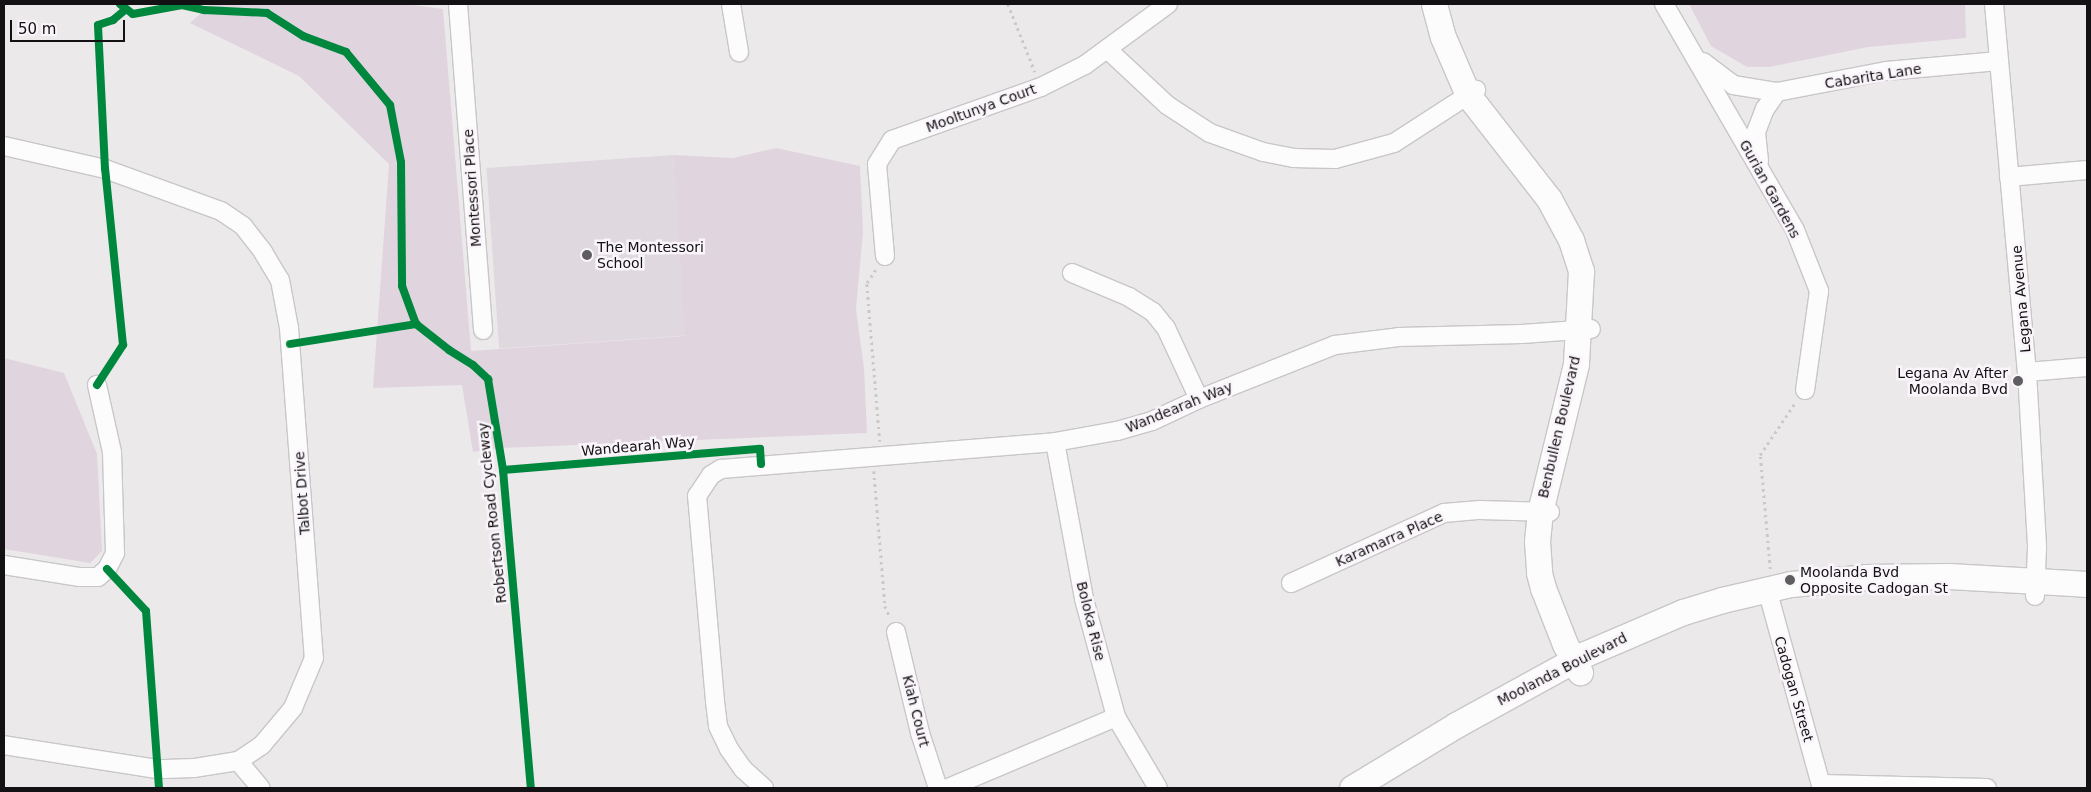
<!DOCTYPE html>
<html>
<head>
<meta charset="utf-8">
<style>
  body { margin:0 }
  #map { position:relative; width:2091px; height:792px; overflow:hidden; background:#ece9eb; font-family:"DejaVu Sans",sans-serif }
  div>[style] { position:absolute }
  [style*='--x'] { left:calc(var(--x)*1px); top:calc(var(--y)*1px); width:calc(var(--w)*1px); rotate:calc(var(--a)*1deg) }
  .built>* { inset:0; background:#dfd9df; transform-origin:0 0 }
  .green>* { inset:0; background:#e0d4df }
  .path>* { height:2.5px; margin-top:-1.25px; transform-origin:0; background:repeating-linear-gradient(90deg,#cac9c9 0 2.5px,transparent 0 6.5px) }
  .roads { filter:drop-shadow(1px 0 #c8c7c8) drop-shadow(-1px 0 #c8c7c8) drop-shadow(0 1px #c8c7c8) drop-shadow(0 -1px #c8c7c8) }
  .street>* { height:18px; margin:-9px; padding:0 9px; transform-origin:9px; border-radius:9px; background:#fcfcfc }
  .secondary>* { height:25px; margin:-12.5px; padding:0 12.5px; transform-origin:12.5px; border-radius:12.5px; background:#fcfcfc }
  .cycleway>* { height:8px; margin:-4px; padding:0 4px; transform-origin:4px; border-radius:4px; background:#00873e }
  .dots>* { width:14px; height:14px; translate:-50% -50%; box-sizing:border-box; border:2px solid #faf5fa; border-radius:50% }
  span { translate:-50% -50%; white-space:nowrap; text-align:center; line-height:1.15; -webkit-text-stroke:5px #faf5fa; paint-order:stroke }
  .street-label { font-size:14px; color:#131113 }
  .poi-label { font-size:14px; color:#131113 }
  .left { translate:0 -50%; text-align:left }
  .right { translate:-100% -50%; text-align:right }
  .frame { position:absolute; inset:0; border:5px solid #131113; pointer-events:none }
  .scale { position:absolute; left:10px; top:20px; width:115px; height:22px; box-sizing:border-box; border:2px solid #131113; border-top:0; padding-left:6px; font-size:15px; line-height:18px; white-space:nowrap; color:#131113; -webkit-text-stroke:4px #faf5fa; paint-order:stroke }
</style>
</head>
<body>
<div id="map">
  <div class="built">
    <i style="left:673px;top:155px;width:181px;height:187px;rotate:86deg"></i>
  </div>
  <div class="green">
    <i style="clip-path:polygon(211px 4px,405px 4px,443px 9px,471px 351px,685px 336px,673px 155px,733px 158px,776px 148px,860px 166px,863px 232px,856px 309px,864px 368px,867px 433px,500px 448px,473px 452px,462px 385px,373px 388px,389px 164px,299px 76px,190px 23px)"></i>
    <i style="clip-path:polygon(1689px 4px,1965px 4px,1966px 38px,1868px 47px,1769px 67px,1747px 67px,1711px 46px)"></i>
    <i style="clip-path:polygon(4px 358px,64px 373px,97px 454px,102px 551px,90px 563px,4px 549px)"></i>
  </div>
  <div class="path">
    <i style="--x:1008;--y:4;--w:73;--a:68.3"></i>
    <i style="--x:876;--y:270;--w:17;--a:123"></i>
    <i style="--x:867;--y:284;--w:158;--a:85.3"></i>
    <i style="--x:874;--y:471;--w:135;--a:85.3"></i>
    <i style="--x:885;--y:606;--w:12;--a:66"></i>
    <i style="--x:1770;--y:569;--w:114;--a:-95"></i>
    <i style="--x:1760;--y:455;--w:63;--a:-56.1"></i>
  </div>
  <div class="roads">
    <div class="street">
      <i style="--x:458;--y:4;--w:327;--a:85.6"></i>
      <i style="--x:731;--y:4;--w:49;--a:80.5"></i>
      <i style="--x:1664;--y:4;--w:261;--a:59.9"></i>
      <i style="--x:1795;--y:230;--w:66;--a:68.5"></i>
      <i style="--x:1819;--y:291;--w:100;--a:98"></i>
      <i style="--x:1994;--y:4;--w:369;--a:84.9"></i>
      <i style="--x:2027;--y:372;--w:176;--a:86.7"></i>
      <i style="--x:2037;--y:548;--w:48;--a:92.4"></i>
      <i style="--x:1107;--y:49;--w:82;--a:43"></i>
      <i style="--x:1167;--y:105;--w:51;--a:33.1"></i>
      <i style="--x:1210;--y:133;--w:56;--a:19.7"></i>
      <i style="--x:1263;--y:152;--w:31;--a:11"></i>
      <i style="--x:1293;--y:158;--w:42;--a:1.4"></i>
      <i style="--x:1335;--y:159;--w:61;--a:-15.2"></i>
      <i style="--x:1394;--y:143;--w:98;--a:-32.9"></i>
      <i style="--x:1703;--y:62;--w:38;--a:37"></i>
      <i style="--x:1733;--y:85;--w:45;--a:9"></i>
      <i style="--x:1777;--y:92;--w:111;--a:-10.9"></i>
      <i style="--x:1886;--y:71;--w:113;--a:-5.1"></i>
      <i style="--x:4;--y:146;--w:104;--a:12.8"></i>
      <i style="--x:105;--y:169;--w:123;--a:19.9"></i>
      <i style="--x:221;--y:211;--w:27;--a:34"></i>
      <i style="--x:243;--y:226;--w:33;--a:52"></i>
      <i style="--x:263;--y:252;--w:33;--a:59"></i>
      <i style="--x:280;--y:280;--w:49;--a:79.4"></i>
      <i style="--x:289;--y:328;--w:331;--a:85.7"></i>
      <i style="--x:314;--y:658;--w:54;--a:112.8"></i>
      <i style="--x:293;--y:708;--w:48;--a:130"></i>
      <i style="--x:262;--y:745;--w:29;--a:146"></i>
      <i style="--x:238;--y:761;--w:45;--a:171"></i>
      <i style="--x:194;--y:768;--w:37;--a:178"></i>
      <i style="--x:157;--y:769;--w:155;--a:-171.1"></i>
      <i style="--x:1759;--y:161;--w:29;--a:-96"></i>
      <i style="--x:1756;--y:132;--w:25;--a:-69"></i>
      <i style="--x:1765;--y:109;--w:21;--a:-55"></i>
      <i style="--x:2009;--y:177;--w:78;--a:-5.1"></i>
      <i style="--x:885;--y:256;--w:92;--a:-95"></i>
      <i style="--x:877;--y:164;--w:28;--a:-58"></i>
      <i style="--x:892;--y:140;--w:158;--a:-19.6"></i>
      <i style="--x:1041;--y:87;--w:49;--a:-26.6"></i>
      <i style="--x:1085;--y:65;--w:103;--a:-36.3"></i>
      <i style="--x:1072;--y:273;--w:62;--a:22.8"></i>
      <i style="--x:1129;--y:297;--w:28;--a:32"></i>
      <i style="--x:1153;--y:312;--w:21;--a:51"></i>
      <i style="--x:1166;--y:328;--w:78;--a:65.1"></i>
      <i style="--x:2027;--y:372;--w:60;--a:-4.8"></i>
      <i style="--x:1055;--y:442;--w:160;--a:79.5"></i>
      <i style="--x:1084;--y:599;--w:122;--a:74.8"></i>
      <i style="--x:1116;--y:717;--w:82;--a:59.4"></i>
      <i style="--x:4;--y:565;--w:77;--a:9"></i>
      <i style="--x:80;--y:577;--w:18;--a:0"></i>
      <i style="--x:98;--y:577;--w:12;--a:-42"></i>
      <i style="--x:107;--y:569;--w:18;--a:-63"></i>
      <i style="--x:115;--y:553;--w:101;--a:-91.7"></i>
      <i style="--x:112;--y:452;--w:69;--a:-102.6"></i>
      <i style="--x:1291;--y:583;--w:168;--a:-24.6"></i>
      <i style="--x:1444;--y:513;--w:36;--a:-5"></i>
      <i style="--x:1480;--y:510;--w:70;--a:1.6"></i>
      <i style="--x:1767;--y:589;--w:206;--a:74.6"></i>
      <i style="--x:896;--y:632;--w:104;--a:76.6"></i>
      <i style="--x:920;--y:733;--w:58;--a:71.9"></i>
      <i style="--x:238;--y:761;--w:35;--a:50"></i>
      <i style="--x:1821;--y:784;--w:166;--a:1.4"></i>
      <i style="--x:764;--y:788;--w:28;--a:-138"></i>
      <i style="--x:743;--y:769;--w:24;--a:-125"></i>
      <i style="--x:729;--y:749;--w:25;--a:-116"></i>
      <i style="--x:718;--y:726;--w:25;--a:-97"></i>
      <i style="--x:715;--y:701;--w:206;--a:-95"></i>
      <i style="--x:697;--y:496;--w:25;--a:-56"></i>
      <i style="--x:711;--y:475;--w:12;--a:-31"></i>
      <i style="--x:721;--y:469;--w:335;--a:-4.6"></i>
      <i style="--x:1055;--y:442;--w:63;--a:-10.1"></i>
      <i style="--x:1117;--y:431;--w:36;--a:-16"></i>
      <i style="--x:1152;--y:421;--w:52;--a:-25.1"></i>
      <i style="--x:1199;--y:399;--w:146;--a:-21.7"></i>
      <i style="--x:1335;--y:345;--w:64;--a:-7.1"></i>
      <i style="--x:1399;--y:337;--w:123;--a:-1.4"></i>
      <i style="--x:1522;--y:334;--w:69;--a:-4.1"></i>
      <i style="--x:948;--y:788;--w:182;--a:-22.9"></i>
    </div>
    <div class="secondary">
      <i style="--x:1434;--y:4;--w:34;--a:75"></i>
      <i style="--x:1443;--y:37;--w:63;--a:66.7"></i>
      <i style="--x:1468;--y:95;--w:132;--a:52.1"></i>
      <i style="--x:1549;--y:199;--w:47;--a:61.8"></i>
      <i style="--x:1571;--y:240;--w:33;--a:72"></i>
      <i style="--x:1581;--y:271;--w:93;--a:93.1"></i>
      <i style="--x:1576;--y:364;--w:152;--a:103.7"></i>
      <i style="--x:1540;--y:512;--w:29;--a:96"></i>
      <i style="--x:1537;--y:541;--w:32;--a:86"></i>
      <i style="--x:1539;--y:573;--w:16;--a:75"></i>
      <i style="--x:1543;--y:588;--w:60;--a:68.6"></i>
      <i style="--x:1565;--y:644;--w:32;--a:62"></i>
      <i style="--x:1352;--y:788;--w:122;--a:-31.2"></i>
      <i style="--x:1456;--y:725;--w:147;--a:-28.8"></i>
      <i style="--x:1585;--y:654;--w:107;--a:-23.2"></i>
      <i style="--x:1683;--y:612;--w:41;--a:-17.1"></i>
      <i style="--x:1722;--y:600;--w:71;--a:-13.1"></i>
      <i style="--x:1791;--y:584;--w:75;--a:-5.3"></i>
      <i style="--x:1866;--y:577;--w:83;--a:-0.7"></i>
      <i style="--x:1949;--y:576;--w:138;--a:3.3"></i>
    </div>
  </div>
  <div class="cycleway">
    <i style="--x:120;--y:4;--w:16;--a:38"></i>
    <i style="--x:133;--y:14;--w:50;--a:-10.4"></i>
    <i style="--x:182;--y:5;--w:23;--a:13"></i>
    <i style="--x:204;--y:10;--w:63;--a:2.7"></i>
    <i style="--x:267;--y:13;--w:43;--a:32.6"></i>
    <i style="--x:303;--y:36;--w:46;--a:20.4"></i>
    <i style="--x:346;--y:52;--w:69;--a:50.3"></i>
    <i style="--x:390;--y:105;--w:58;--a:79.1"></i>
    <i style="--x:401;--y:162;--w:124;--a:89.5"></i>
    <i style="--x:402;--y:286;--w:40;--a:69.8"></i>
    <i style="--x:416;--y:324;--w:42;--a:38.2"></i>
    <i style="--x:449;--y:350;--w:28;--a:32"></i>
    <i style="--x:473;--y:365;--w:21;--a:43"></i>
    <i style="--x:488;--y:379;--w:92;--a:80.6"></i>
    <i style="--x:503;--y:470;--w:319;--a:85"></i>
    <i style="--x:290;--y:344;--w:128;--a:-9"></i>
    <i style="--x:97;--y:385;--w:48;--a:-57"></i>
    <i style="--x:123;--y:345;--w:177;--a:-95.8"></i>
    <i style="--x:105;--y:169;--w:144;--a:-92.8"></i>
    <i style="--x:98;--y:25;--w:16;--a:-18"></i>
    <i style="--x:113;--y:20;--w:16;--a:-40"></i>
    <i style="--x:503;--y:470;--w:258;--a:-4.7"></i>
    <i style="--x:760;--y:449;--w:15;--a:86"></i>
    <i style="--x:107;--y:569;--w:57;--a:47.1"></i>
    <i style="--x:146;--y:611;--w:177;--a:85.8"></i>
  </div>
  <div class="dots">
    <i style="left:587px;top:255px;background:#5f5d5f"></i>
    <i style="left:2018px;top:381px;background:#5f5d5f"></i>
    <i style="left:1790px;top:580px;background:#5f5d5f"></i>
  </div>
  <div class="street-label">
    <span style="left:1873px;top:76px;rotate:-9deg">Cabarita Lane</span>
    <span style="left:981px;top:108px;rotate:-20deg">Mooltunya Court</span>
    <span style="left:472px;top:188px;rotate:-94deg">Montessori Place</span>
    <span style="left:1770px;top:189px;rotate:61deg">Gurian Gardens</span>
    <span style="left:2021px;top:299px;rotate:-95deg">Legana Avenue</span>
    <span style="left:1179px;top:407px;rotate:-22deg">Wandearah Way</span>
    <span style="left:1559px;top:427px;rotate:-77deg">Benbullen Boulevard</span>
    <span style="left:638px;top:446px;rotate:-5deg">Wandearah Way</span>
    <span style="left:302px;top:493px;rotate:-94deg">Talbot Drive</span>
    <span style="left:492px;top:513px;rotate:-96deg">Robertson Road Cycleway</span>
    <span style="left:1389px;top:539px;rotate:-24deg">Karamarra Place</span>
    <span style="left:1091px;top:621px;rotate:76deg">Boloka Rise</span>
    <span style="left:1562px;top:669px;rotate:-27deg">Moolanda Boulevard</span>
    <span style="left:1794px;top:689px;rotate:74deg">Cadogan Street</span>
    <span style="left:916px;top:711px;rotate:76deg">Kiah Court</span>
  </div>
  <div class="poi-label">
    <span class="left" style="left:597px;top:255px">The Montessori<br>School</span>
    <span class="right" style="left:2008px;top:381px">Legana Av After<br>Moolanda Bvd</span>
    <span class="left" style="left:1800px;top:580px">Moolanda Bvd<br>Opposite Cadogan St</span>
  </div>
  <div class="frame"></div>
  <div class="scale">50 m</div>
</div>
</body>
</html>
